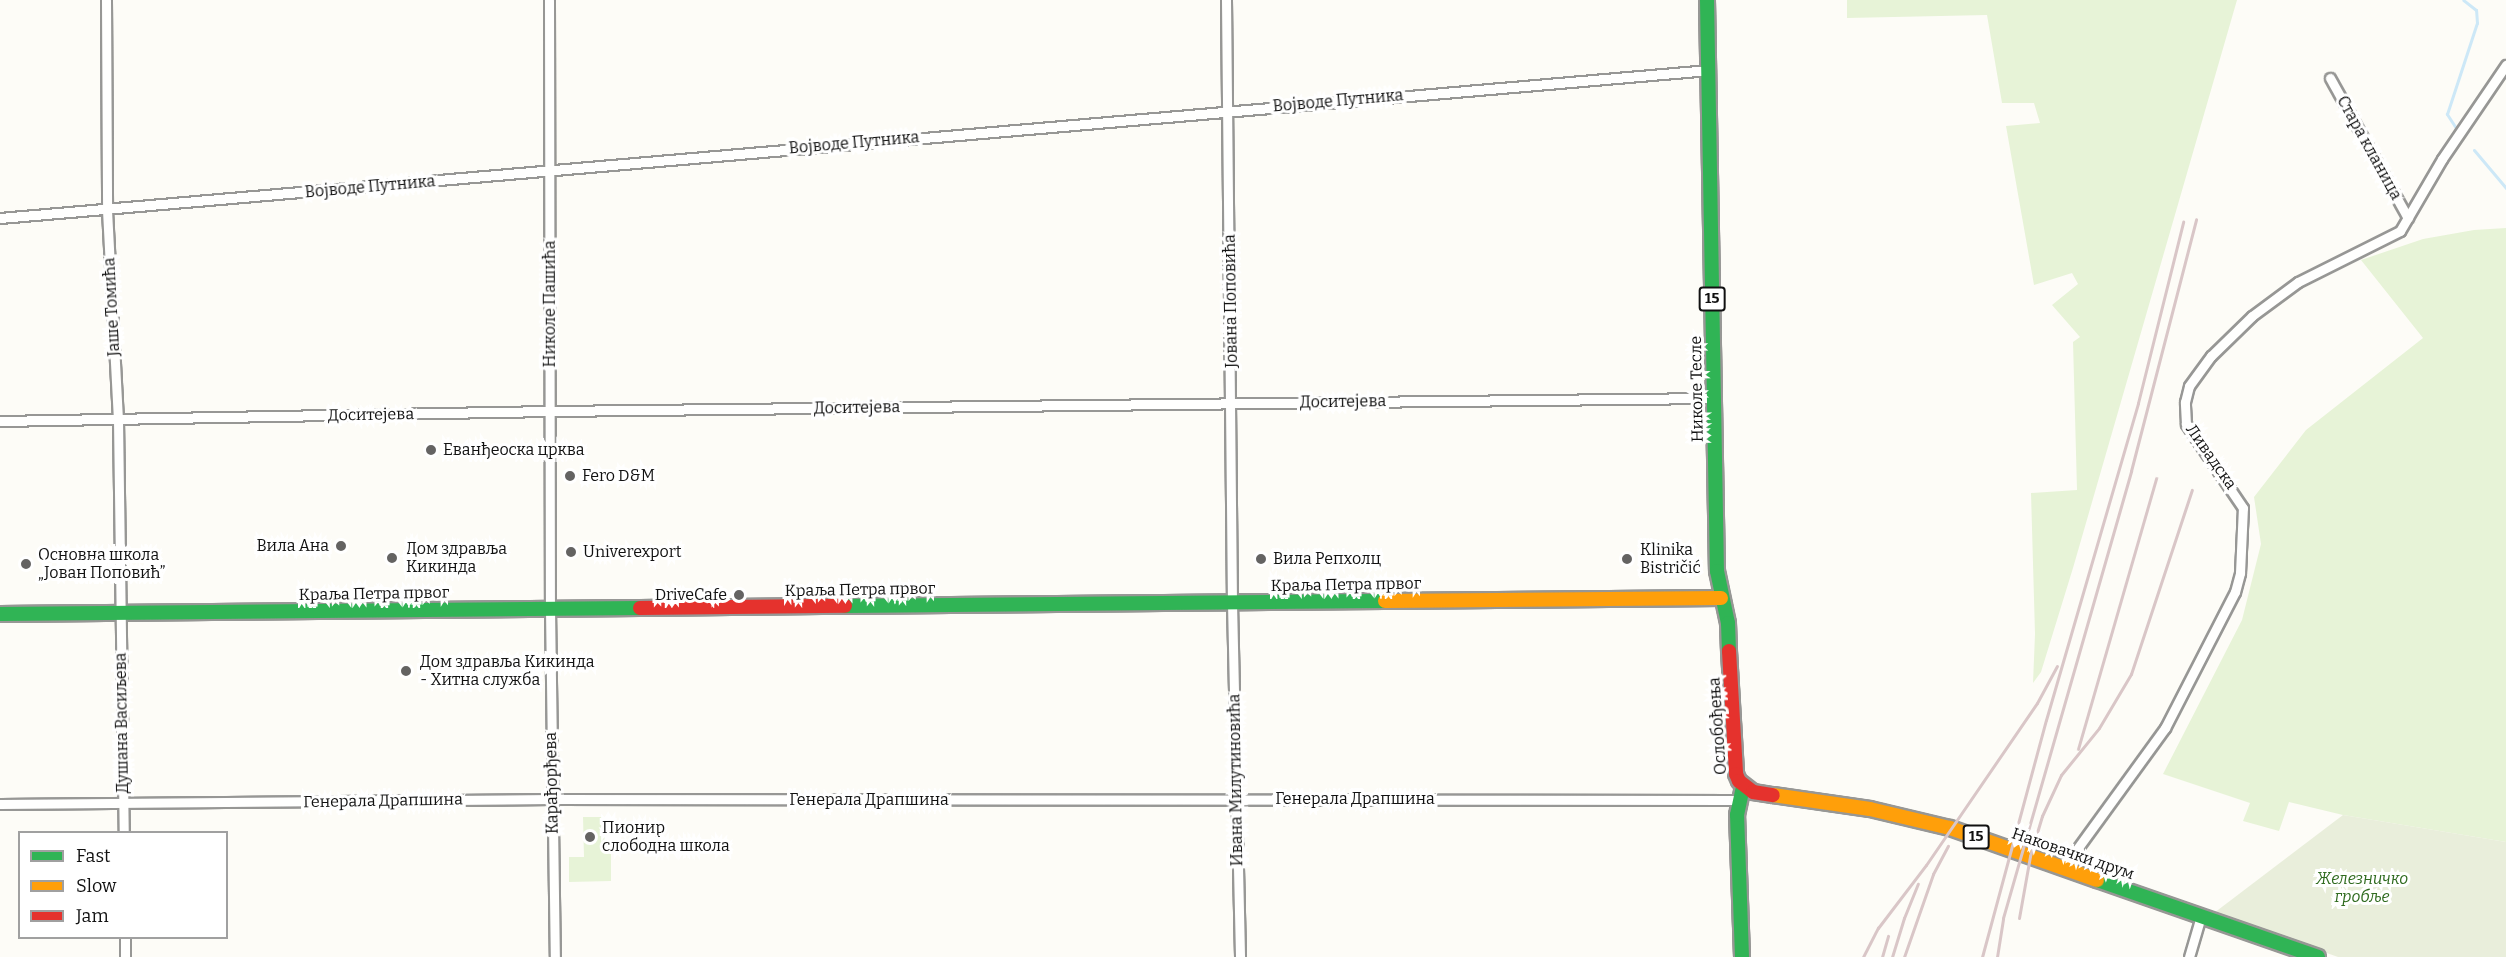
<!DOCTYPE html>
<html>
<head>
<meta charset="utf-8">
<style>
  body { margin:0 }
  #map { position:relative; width:2506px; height:957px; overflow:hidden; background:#fdfcf7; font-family:Bitter,serif }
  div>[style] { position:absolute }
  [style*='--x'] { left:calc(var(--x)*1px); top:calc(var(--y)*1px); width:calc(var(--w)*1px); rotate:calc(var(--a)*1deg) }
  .green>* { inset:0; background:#e7f3d7 }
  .cemetery>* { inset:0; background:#e9eedb }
  .stream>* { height:3px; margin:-1.5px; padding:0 1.5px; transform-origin:1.5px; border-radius:1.5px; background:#cde8f7 }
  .roads { filter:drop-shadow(2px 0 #979795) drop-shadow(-2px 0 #979795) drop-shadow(0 2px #979795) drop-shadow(0 -2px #979795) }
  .street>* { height:9px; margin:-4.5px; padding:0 4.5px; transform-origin:4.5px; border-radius:4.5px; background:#fffffe }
  .fast>* { height:14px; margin:-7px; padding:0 7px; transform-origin:7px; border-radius:7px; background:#30b455 }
  .slow>* { height:14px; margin:-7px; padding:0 7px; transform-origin:7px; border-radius:7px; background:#ff9f0a }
  .jam>* { height:14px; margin:-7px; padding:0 7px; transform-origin:7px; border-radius:7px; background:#e5322d }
  .rail>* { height:3px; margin:-1.5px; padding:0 1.5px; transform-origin:1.5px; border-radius:1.5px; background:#d9c6c7 }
  .dots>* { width:16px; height:16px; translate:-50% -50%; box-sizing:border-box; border:3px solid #fff; border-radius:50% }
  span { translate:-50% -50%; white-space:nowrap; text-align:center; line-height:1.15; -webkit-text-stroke:6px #fff; paint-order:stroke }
  .shield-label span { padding:2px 4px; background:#fff; border:2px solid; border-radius:4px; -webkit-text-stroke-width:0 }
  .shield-label { font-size:15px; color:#111; font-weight:700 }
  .street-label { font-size:16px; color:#111 }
  .poi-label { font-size:16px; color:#111 }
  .left { translate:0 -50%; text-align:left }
  .right { translate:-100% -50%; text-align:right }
  .park-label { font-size:16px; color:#2f6b1f; font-style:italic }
  .legend { position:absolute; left:18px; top:831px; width:210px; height:108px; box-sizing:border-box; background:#fff; border:2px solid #a0a0a0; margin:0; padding:8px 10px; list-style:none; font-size:18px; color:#111 }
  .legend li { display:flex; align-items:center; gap:12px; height:30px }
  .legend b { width:30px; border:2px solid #a0a0a0 }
</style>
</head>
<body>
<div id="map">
  <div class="green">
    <i style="clip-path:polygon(1847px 0,2237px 0,2073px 568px,2041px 672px,2033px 683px,2035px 634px,2031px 493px,2077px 490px,2073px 342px,2080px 337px,2052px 305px,2078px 284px,2072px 273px,2034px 285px,2006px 126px,2040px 123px,2034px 103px,2002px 103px,1987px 15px,1847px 18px)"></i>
    <i style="clip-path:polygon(2506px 228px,2506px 842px,2343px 815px,2289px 802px,2279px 831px,2243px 821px,2250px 803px,2163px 774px,2242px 620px,2261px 544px,2254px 497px,2306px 430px,2423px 338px,2361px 260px,2423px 239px,2474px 230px)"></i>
    <i style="clip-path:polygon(583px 817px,611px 817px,611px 881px,569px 882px,569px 857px,584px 857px)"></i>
  </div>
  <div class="cemetery">
    <i style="clip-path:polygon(2343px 815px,2506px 842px,2506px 957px,2338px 957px,2214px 913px)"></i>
  </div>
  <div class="stream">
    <i style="--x:2456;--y:128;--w:17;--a:-123"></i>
    <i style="--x:2447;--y:114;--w:96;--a:-71.8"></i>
    <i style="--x:2477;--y:23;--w:13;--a:-94"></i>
    <i style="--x:2476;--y:10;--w:16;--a:-142"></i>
    <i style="--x:2474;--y:150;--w:50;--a:49.9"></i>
  </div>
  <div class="roads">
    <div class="street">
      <i style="--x:106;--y:0;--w:210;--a:89.7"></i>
      <i style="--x:107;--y:210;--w:210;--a:87"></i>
      <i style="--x:118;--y:420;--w:412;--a:89.2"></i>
      <i style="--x:549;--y:0;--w:609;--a:89.91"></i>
      <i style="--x:550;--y:609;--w:348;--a:89.2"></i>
      <i style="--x:1226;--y:0;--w:603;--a:89.43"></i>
      <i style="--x:1232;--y:603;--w:354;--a:88.7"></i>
      <i style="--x:2330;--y:78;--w:160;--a:60.9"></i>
      <i style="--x:0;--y:218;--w:1715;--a:-4.95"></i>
      <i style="--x:0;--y:421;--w:550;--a:-1.04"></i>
      <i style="--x:550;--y:411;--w:1163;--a:-0.64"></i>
      <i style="--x:0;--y:804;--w:552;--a:-0.52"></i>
      <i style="--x:552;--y:799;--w:1186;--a:0.05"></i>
      <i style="--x:2064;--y:867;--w:172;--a:-54"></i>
      <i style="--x:2165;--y:728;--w:153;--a:-62.8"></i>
      <i style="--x:2235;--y:592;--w:20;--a:-75"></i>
      <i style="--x:2240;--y:573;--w:65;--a:-87.4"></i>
      <i style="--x:2243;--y:508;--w:102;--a:-124.2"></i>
      <i style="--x:2186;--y:424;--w:22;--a:-93"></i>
      <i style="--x:2185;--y:402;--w:16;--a:-76"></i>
      <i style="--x:2189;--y:386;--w:37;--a:-54"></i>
      <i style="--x:2211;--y:356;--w:57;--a:-44.3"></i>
      <i style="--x:2252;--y:316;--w:57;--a:-36.5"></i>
      <i style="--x:2298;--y:282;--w:114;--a:-26.6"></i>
      <i style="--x:2400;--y:231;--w:83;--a:-59.7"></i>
      <i style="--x:2442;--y:159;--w:114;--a:-55.8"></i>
      <i style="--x:125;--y:938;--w:19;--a:90"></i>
      <i style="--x:2189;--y:957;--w:43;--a:-73.7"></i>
    </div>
    <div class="fast">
      <i style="--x:1707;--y:0;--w:571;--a:89"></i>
      <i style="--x:1717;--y:571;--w:53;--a:78.1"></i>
      <i style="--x:1728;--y:623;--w:28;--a:88"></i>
      <i style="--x:845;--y:606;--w:540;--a:-0.53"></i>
      <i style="--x:0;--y:614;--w:640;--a:-0.54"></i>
      <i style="--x:2097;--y:880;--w:234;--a:19.2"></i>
      <i style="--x:1742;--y:957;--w:142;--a:-92"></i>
      <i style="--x:1737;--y:815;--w:30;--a:-78"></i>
    </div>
    <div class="slow">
      <i style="--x:1385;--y:601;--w:336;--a:-0.5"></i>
      <i style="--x:1773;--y:795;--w:98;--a:8.2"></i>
      <i style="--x:1870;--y:809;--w:82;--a:13.4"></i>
      <i style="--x:1950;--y:828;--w:156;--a:19.5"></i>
    </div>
    <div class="jam">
      <i style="--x:640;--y:608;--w:205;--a:-0.6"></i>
      <i style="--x:1729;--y:651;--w:123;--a:86.7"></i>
      <i style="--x:1736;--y:774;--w:8;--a:67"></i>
      <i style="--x:1739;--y:781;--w:18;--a:38"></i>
      <i style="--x:1753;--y:792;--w:20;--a:9"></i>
    </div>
  </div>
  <div class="rail">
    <i style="--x:2078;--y:749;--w:282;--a:-73.9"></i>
    <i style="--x:2019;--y:918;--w:63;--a:-79.9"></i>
    <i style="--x:2030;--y:856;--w:42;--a:-73.3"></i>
    <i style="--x:2042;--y:816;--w:45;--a:-65.1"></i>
    <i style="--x:2061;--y:775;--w:60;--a:-51"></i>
    <i style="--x:2099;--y:728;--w:63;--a:-59.3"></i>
    <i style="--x:2131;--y:674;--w:194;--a:-71.7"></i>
    <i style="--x:1863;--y:957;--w:33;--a:-63"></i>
    <i style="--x:1878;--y:928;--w:79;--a:-52.7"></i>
    <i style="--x:1926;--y:865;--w:196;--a:-55.6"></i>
    <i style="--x:2037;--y:703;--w:42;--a:-61.6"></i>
    <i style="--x:1882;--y:957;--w:22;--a:-74"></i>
    <i style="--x:1892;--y:957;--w:41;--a:-72.9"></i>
    <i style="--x:1904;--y:918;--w:37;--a:-68"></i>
    <i style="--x:1904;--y:957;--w:88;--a:-70.7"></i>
    <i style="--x:1933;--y:874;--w:32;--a:-62"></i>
    <i style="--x:1982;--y:957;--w:245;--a:-74.9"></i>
    <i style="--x:2046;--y:720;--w:330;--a:-73.8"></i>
    <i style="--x:2138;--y:403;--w:187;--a:-76"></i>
    <i style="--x:1997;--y:957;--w:39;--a:-81"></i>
    <i style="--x:2003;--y:918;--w:465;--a:-74"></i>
    <i style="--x:2131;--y:471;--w:260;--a:-75.5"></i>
  </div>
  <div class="dots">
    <i style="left:431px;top:450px;background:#646362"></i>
    <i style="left:570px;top:476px;background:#646362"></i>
    <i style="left:341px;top:546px;background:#646362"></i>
    <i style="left:571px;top:552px;background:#646362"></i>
    <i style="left:392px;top:558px;background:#646362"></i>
    <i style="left:1261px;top:559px;background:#646362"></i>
    <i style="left:1627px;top:559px;background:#646362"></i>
    <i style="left:26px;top:564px;background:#646362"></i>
    <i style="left:739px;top:595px;background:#646362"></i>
    <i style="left:406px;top:671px;background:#646362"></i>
    <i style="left:590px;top:837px;background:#646362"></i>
  </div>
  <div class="shield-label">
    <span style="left:1712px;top:299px">15</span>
    <span style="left:1976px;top:837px">15</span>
  </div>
  <div class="street-label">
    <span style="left:1338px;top:101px;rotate:-5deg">Војводе Путника</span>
    <span style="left:854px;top:143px;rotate:-5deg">Војводе Путника</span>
    <span style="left:2369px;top:148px;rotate:61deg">Стара кланица</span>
    <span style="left:370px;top:187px;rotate:-5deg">Војводе Путника</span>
    <span style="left:1231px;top:301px;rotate:-91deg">Јована Поповића</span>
    <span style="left:550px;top:304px;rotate:-90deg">Николе Пашића</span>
    <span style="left:112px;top:307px;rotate:-93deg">Јаше Томића</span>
    <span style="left:1697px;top:389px;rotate:-91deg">Николе Тесле</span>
    <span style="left:1343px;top:402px;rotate:-1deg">Доситејева</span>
    <span style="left:857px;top:408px;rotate:-1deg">Доситејева</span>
    <span style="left:371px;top:415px;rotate:-1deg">Доситејева</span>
    <span style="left:2211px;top:457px;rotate:55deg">Ливадска</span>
    <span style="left:1346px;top:585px;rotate:-1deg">Краља Петра првог</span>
    <span style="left:860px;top:590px;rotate:-1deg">Краља Петра првог</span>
    <span style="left:374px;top:594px;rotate:-1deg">Краља Петра првог</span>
    <span style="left:122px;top:723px;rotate:-91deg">Душана Васиљева</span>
    <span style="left:1718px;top:726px;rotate:-94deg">Ослобођења</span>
    <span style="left:1236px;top:780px;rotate:-91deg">Ивана Милутиновића</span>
    <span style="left:552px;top:783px;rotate:-91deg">Карађорђева</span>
    <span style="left:1355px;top:799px">Генерала Драпшина</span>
    <span style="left:869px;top:800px">Генерала Драпшина</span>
    <span style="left:383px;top:801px;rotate:-1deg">Генерала Драпшина</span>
    <span style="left:2073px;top:854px;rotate:19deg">Наковачки друм</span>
  </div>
  <div class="poi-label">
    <span class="left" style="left:443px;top:450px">Еванђеоска црква</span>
    <span class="left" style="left:582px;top:476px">Fero D&amp;M</span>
    <span class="right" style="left:329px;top:546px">Вила Ана</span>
    <span class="left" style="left:406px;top:558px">Дом здравља<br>Кикинда</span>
    <span class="left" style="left:1640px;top:559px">Klinika<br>Bistričić</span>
    <span class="left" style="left:583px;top:552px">Univerexport</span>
    <span class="left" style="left:38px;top:564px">Основна школа<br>„Јован Поповић”</span>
    <span class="left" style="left:1273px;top:559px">Вила Репхолц</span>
    <span class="right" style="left:727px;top:595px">DriveCafe</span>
    <span class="left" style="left:420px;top:671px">Дом здравља Кикинда<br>- Хитна служба</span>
    <span class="left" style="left:602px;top:837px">Пионир<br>слободна школа</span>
  </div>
  <div class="park-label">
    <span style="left:2362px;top:888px">Железничко<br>гробље</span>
  </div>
  <ul class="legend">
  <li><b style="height:8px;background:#30b455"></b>Fast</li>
  <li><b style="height:8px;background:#ff9f0a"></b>Slow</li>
  <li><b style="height:8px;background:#e5322d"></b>Jam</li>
  </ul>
</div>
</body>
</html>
